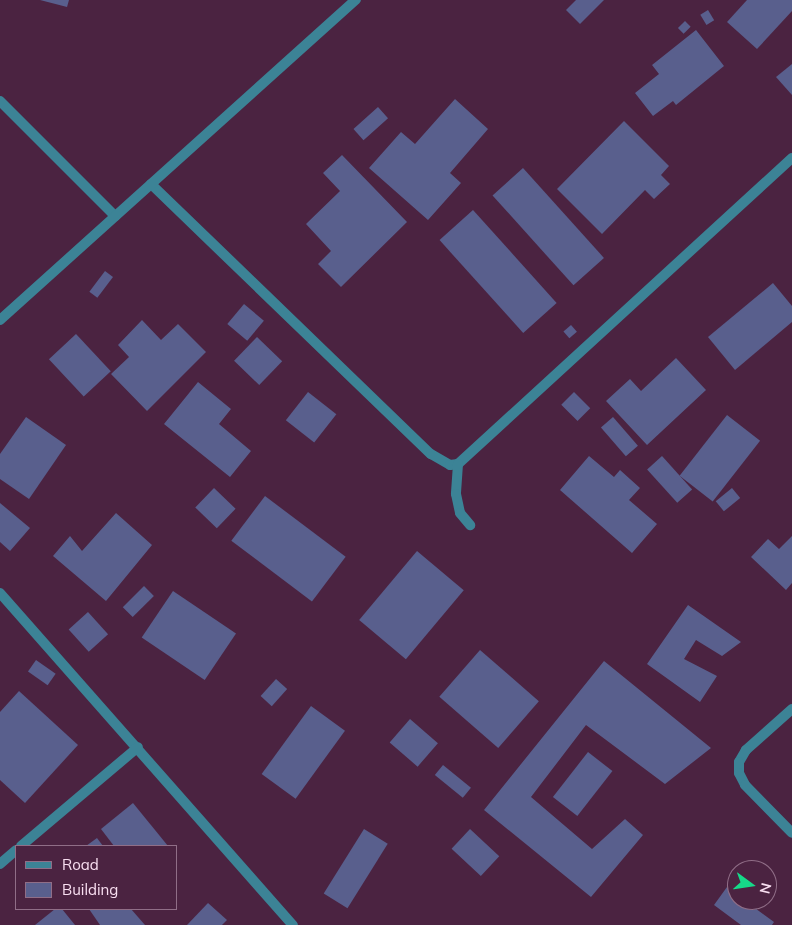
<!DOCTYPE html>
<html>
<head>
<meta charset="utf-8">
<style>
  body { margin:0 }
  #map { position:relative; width:792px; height:925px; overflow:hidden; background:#4b2341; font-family:Mulish,sans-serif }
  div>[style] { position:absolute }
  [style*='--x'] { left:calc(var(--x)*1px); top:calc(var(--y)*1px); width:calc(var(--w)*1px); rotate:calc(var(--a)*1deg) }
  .building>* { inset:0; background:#595f8d; transform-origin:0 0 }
  .minor>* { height:10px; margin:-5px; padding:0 5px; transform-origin:5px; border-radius:5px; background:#3c8396 }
  .tertiary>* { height:10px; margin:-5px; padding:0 5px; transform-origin:5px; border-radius:5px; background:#3c8396 }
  span { translate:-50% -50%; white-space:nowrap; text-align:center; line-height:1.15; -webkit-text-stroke:4px #4b2341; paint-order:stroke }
  .legend { position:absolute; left:15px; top:845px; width:162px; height:65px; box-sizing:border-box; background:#4b2341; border:1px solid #906e87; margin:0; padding:6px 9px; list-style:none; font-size:15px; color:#f8def0 }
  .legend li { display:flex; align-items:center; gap:10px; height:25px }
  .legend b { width:25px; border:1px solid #906e87 }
  .north { position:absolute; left:727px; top:860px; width:50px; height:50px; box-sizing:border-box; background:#4b2341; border:1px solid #906e87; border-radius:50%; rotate:104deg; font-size:14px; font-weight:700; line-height:20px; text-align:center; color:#f8def0 }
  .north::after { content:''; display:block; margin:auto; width:18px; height:22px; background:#16d989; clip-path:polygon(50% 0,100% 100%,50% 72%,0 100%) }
</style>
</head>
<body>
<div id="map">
  <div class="building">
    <i style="clip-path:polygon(40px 0,69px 0,67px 7px)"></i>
    <i style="clip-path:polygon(576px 0,604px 0,580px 24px,566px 10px)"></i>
    <i style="clip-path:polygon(747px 0,792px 0,792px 11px,757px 49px,727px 22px)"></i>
    <i style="left:708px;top:10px;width:12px;height:9px;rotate:59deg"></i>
    <i style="left:685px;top:21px;width:8px;height:10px;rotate:45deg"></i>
    <i style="clip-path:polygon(696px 30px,724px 66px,676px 105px,673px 101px,653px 116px,635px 93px,659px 74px,652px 65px)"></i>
    <i style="clip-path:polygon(792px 64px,792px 95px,776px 77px)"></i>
    <i style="clip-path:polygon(455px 99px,488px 129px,450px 173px,461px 183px,428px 220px,369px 168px,401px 132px,415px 144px)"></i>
    <i style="left:378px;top:107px;width:15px;height:33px;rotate:48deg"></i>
    <i style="clip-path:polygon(624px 121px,669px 166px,661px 175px,670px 184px,654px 199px,645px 190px,602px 234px,557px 189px)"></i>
    <i style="clip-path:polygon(342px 155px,407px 222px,341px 287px,318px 264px,331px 251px,306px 224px,340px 191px,323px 173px)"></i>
    <i style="left:523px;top:168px;width:121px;height:41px;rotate:48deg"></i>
    <i style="left:473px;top:210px;width:125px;height:45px;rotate:48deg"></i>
    <i style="left:105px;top:271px;width:10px;height:26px;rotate:37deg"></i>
    <i style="clip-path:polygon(773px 283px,792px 306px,792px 322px,735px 370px,708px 337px)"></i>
    <i style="left:244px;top:304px;width:26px;height:26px;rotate:40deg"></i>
    <i style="clip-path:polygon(142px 320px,161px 340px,178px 324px,206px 352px,147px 411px,111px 374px,129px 357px,118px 345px)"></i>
    <i style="left:571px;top:325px;width:9px;height:10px;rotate:49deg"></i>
    <i style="left:76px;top:334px;width:51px;height:37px;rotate:47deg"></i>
    <i style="left:257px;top:337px;width:35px;height:33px;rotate:44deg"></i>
    <i style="clip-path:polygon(676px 358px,706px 390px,647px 445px,606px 401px,630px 379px,641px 391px)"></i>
    <i style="clip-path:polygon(198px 382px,231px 409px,219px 424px,251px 451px,230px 477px,164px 424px)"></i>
    <i style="left:308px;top:392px;width:36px;height:36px;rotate:38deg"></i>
    <i style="left:574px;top:392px;width:23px;height:18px;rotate:45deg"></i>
    <i style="left:727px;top:415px;width:42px;height:77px;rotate:38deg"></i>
    <i style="clip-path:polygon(26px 417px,66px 445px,29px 499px,0 479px,0 454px)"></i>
    <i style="left:613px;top:417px;width:38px;height:16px;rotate:49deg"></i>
    <i style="clip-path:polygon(589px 456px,614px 477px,620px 470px,640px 488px,629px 500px,657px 524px,632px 553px,560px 490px)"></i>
    <i style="left:662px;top:456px;width:45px;height:20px;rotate:48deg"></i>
    <i style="left:214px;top:488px;width:30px;height:27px;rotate:44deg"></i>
    <i style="left:732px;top:488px;width:13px;height:21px;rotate:51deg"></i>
    <i style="left:265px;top:496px;width:101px;height:56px;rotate:37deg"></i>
    <i style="clip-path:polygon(0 503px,30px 528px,10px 551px,0 542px)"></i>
    <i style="clip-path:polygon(116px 513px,152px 545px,106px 601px,53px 556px,70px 536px,82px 551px)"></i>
    <i style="clip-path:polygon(792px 536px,792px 583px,786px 590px,751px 557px,768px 539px,779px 549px)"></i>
    <i style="left:417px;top:551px;width:61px;height:90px;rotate:40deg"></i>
    <i style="left:144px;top:586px;width:14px;height:30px;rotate:45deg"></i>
    <i style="left:173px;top:591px;width:76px;height:56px;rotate:34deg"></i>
    <i style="clip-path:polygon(688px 605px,741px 642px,722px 656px,696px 640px,684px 659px,717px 676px,700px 702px,647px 664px)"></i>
    <i style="left:88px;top:612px;width:30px;height:26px;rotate:48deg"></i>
    <i style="left:480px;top:650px;width:78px;height:62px;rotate:41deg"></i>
    <i style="left:36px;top:660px;width:24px;height:14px;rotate:35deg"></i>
    <i style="clip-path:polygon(604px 661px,711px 748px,665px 784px,586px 725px,531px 797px,592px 849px,625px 819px,643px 835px,591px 897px,484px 810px)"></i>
    <i style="left:276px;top:679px;width:15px;height:23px;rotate:42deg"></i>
    <i style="clip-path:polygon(19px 691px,78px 745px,25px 803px,0 780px,0 712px)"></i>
    <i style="left:311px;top:706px;width:42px;height:84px;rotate:36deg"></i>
    <i style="left:410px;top:719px;width:37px;height:31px;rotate:41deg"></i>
    <i style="left:588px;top:752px;width:31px;height:57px;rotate:38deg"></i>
    <i style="left:443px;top:765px;width:36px;height:13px;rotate:39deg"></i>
    <i style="clip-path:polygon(133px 803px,168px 846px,114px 846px,101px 829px)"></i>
    <i style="left:364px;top:829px;width:28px;height:76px;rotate:32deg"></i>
    <i style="left:470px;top:829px;width:40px;height:27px;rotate:43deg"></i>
    <i style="clip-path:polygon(97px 838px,103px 846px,86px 846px)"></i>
    <i style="clip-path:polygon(727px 887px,737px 895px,737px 900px,744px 900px,774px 922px,772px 925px,741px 925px,714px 905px)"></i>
    <i style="clip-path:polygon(208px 903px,227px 920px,222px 925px,187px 925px)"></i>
    <i style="clip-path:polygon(55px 909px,62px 909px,75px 925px,35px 925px)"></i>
    <i style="clip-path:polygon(89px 909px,131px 909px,145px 925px,100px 925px)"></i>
  </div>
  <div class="minor">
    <i style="--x:0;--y:101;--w:163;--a:45"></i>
    <i style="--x:151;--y:184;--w:389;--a:44"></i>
    <i style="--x:431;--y:454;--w:22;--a:30"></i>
    <i style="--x:450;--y:465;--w:8;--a:-7"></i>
    <i style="--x:458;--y:464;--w:453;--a:-42.5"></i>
    <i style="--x:458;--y:464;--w:30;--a:94"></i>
    <i style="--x:456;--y:494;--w:19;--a:78"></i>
    <i style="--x:460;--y:513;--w:16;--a:50"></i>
    <i style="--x:0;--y:593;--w:443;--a:48.6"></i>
    <i style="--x:792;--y:709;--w:62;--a:138.3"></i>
    <i style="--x:746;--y:750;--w:14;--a:120"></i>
    <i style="--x:739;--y:762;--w:11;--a:90"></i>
    <i style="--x:739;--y:773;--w:13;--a:63"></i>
    <i style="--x:745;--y:785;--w:67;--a:45.6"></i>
    <i style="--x:21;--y:846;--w:153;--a:-40.2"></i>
    <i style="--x:0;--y:864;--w:21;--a:-41"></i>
  </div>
  <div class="tertiary">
    <i style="--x:0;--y:320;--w:479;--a:-42"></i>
  </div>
  <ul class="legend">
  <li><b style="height:6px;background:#3c8396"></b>Road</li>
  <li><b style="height:14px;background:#595f8d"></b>Building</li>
  </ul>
  <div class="north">N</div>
</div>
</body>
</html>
